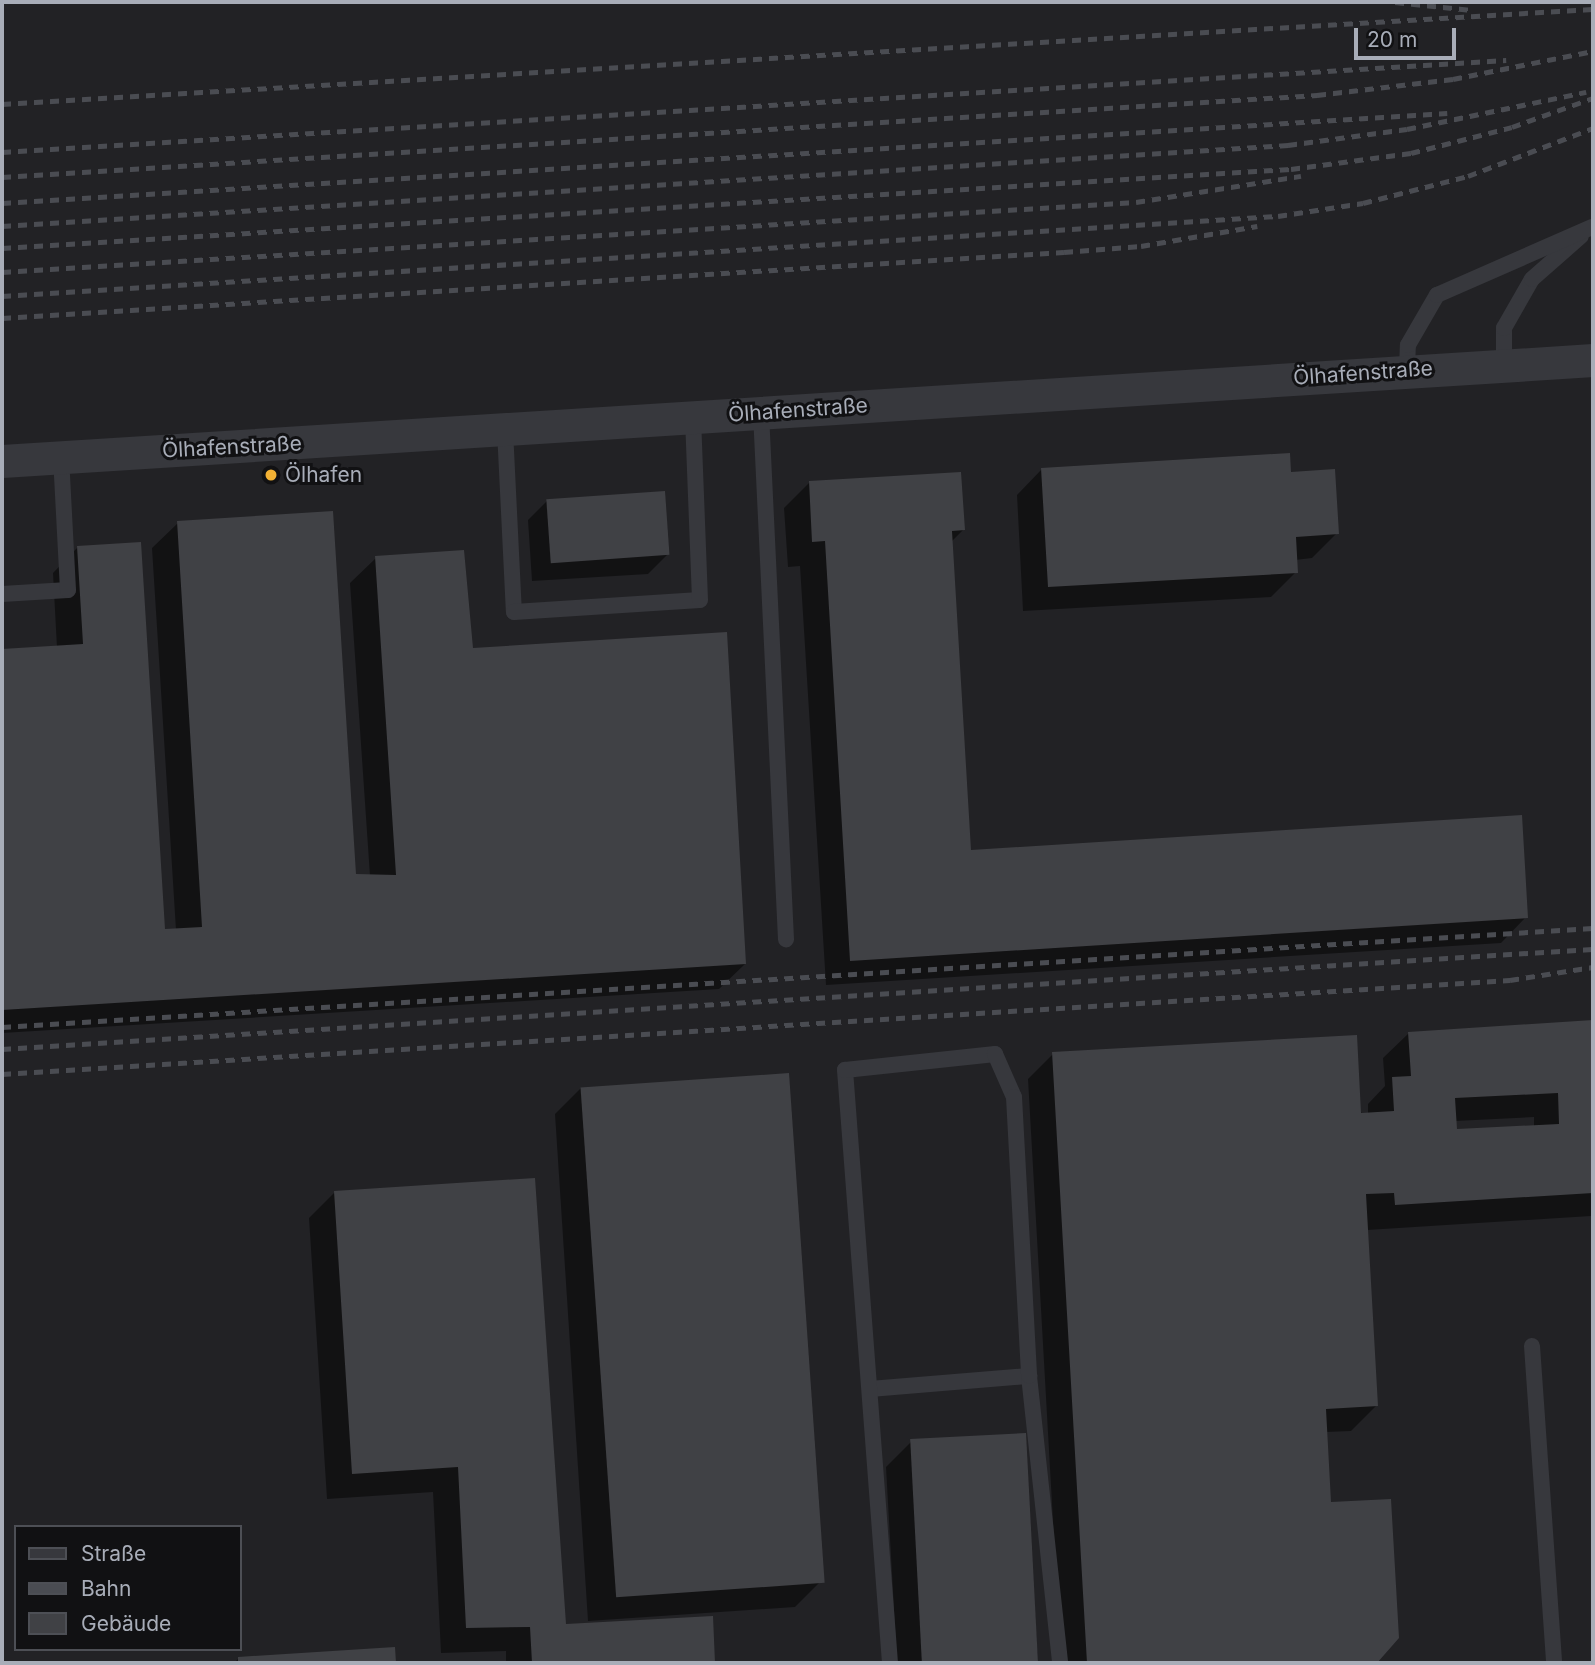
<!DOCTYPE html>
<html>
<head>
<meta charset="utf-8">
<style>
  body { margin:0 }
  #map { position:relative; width:1595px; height:1665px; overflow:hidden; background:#161618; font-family:Inter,sans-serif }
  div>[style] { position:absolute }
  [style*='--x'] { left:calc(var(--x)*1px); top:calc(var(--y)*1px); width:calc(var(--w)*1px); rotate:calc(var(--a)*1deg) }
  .built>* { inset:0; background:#222225 }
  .shadow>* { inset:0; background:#0007 }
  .building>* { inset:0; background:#404145; transform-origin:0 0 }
  .service>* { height:16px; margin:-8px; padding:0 8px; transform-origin:8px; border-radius:8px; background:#37383d }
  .minor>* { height:33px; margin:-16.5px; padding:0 16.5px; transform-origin:16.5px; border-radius:16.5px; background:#37383d }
  .rail>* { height:5px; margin-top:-2.5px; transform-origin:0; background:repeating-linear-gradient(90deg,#4a4c52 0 9px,transparent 0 16px) }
  .dots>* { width:19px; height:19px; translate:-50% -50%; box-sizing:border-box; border:4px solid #111113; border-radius:50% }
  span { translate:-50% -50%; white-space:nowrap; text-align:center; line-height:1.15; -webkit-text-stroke:6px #111113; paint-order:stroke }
  .street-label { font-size:21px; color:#a8adb8 }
  .poi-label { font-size:21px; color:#a8adb8 }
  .left { translate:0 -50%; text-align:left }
  .frame { position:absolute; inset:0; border:4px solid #a8adb8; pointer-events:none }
  .legend { position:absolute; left:14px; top:1525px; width:228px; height:126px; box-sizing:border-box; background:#111113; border:2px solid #4d4f55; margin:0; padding:9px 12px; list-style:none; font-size:21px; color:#a8adb8 }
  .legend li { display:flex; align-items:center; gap:14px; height:35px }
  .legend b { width:35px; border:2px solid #4d4f55 }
  .scale { position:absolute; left:1354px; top:28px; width:102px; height:32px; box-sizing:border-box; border:4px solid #a8adb8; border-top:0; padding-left:9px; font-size:21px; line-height:24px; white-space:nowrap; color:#a8adb8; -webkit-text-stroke:5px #111113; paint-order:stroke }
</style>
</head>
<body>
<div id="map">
  <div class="built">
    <i style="clip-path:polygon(evenodd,2px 2px,1593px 2px,1593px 1663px,2px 1663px,2px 2px,16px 1527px,240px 1527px,240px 1649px,16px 1649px,16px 1527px)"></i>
  </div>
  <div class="shadow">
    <i style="clip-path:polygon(1042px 469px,1289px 473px,1337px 533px,1312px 558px,1295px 560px,1296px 572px,1271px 597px,1023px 611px,1017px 495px)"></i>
    <i style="clip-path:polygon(809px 483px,963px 530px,951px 542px,969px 851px,1526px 917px,1501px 943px,826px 985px,800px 566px,788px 567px,784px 508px)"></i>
    <i style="clip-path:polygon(547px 501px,667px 555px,648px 574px,532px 581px,528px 520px)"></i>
    <i style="clip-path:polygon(178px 523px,354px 876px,370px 876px,350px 583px,376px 558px,471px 650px,745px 964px,719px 989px,2px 1033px,2px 651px,57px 648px,53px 573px,78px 547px,163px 931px,176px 930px,152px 548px)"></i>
    <i style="clip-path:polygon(evenodd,1593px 1023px,1593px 1263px,1591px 1216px,1367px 1230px,1377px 1405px,1351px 1431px,1326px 1432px,1330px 1504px,1397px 1638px,1375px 1663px,1061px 1663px,1028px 1079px,1053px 1054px,1368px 1114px,1368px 1104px,1385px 1086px,1383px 1058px,1409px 1033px,1593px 1023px,1534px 1117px,1534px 1127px,1455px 1130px,1455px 1121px,1534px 1117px)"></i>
    <i style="clip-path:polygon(581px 1088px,820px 1582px,795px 1607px,588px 1621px,555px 1114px)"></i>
    <i style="clip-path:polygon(334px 1193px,565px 1626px,711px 1618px,713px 1663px,506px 1663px,506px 1651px,441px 1653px,433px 1492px,327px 1499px,309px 1218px)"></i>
    <i style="clip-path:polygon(1024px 1435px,1038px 1663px,897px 1663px,886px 1467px,911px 1442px)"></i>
    <i style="clip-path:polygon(393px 1649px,394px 1663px,234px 1663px,238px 1659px)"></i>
  </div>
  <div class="building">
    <i style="clip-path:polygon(1290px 453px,1291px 472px,1335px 469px,1339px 534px,1296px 537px,1298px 573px,1048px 587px,1041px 468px)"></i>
    <i style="clip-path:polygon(961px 472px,965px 530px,952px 531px,971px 850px,1522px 815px,1528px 918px,850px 961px,825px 541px,812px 542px,809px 481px)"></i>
    <i style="left:665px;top:491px;width:64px;height:119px;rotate:86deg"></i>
    <i style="clip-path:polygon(333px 511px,356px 874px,396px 875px,375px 556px,464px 550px,473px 648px,727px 632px,746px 964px,2px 1010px,2px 649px,83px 644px,77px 546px,141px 542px,165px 929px,202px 927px,177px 521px)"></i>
    <i style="clip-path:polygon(evenodd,1593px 1020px,1593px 1193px,1395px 1205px,1394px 1193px,1366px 1194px,1378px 1406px,1326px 1409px,1331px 1502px,1391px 1499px,1399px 1638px,1377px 1663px,1087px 1663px,1052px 1052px,1357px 1035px,1361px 1113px,1394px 1111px,1392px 1077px,1411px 1076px,1408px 1032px,1593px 1020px,1558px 1093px,1559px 1124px,1457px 1129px,1455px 1098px,1558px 1093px)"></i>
    <i style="left:789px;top:1073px;width:511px;height:209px;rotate:86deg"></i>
    <i style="clip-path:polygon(535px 1178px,566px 1624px,713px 1616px,715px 1663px,532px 1663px,530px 1627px,466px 1628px,458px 1467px,352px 1474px,334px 1191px)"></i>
    <i style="left:1026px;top:1433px;width:230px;height:116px;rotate:87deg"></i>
    <i style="clip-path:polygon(395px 1647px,396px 1663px,238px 1663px,238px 1657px)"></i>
  </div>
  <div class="service">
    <i style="--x:1504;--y:365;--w:37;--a:-90"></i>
    <i style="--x:1504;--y:328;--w:56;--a:-60.3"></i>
    <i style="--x:1532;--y:279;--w:65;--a:-41.3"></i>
    <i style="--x:1407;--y:370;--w:25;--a:-88"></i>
    <i style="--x:1408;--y:345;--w:58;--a:-59.9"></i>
    <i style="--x:1437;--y:295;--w:169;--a:-23.7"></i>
    <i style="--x:761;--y:413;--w:527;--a:87.28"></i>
    <i style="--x:505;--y:430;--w:182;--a:87.2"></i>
    <i style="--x:514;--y:612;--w:186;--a:-3.7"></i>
    <i style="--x:700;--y:600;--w:183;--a:-92.2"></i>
    <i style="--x:2;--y:594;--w:66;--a:-3.5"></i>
    <i style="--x:68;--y:590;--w:133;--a:-93"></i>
    <i style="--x:1532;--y:1346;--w:318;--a:86"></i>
    <i style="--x:870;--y:1389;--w:160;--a:-4.7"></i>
    <i style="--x:1029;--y:1376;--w:289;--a:83.8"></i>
    <i style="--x:890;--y:1663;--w:595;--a:-94.34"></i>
    <i style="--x:845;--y:1070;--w:151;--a:-6.1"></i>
    <i style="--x:995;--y:1054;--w:47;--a:66.2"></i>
    <i style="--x:1014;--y:1097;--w:279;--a:86.9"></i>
  </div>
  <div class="minor">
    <i style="--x:2;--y:461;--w:1594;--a:-3.63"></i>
  </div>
  <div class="rail">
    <i style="--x:1395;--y:2;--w:77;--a:5.9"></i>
    <i style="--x:2;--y:104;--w:1594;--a:-3.42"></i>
    <i style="--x:2;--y:152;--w:1507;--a:-3.5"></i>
    <i style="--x:2;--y:177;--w:1318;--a:-3.57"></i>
    <i style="--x:1317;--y:95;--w:137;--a:-6.7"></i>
    <i style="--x:1453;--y:79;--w:143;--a:-11.3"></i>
    <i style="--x:2;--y:203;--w:1448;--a:-3.56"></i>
    <i style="--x:2;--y:226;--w:1289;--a:-3.6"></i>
    <i style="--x:1288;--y:145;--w:120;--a:-7.7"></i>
    <i style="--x:1407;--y:129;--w:183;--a:-11.7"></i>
    <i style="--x:2;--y:248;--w:1291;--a:-3.51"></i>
    <i style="--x:1291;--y:169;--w:121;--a:-7.6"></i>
    <i style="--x:1411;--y:153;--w:104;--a:-14.4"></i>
    <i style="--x:1512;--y:127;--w:86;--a:-19.7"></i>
    <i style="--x:2;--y:272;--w:1136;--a:-3.53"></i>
    <i style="--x:1136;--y:202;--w:167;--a:-9"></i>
    <i style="--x:2;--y:296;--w:1279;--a:-3.59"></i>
    <i style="--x:1278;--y:216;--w:86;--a:-8.7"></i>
    <i style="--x:1363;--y:203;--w:108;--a:-14.4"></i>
    <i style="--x:1468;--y:176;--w:134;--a:-21"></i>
    <i style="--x:2;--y:318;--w:1064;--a:-3.56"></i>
    <i style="--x:1064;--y:252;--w:77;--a:-4.5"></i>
    <i style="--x:1141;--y:246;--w:118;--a:-9.8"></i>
    <i style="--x:2;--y:1027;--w:1594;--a:-3.56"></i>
    <i style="--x:2;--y:1049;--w:1594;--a:-3.6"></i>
    <i style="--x:2;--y:1074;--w:1511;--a:-3.57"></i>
    <i style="--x:1510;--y:980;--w:84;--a:-8.9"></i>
  </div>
  <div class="dots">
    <i style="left:271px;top:475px;background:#f2b134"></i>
  </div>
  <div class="street-label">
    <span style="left:1363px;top:373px;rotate:-4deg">Ölhafenstraße</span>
    <span style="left:798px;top:410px;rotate:-4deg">Ölhafenstraße</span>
    <span style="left:232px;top:447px;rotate:-3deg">Ölhafenstraße</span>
  </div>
  <div class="poi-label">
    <span class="left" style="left:285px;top:475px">Ölhafen</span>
  </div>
  <div class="frame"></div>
  <ul class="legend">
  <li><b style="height:9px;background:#37383d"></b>Straße</li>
  <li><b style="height:9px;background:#4a4c52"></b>Bahn</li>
  <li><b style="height:19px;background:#404145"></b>Gebäude</li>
  </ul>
  <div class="scale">20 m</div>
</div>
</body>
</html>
